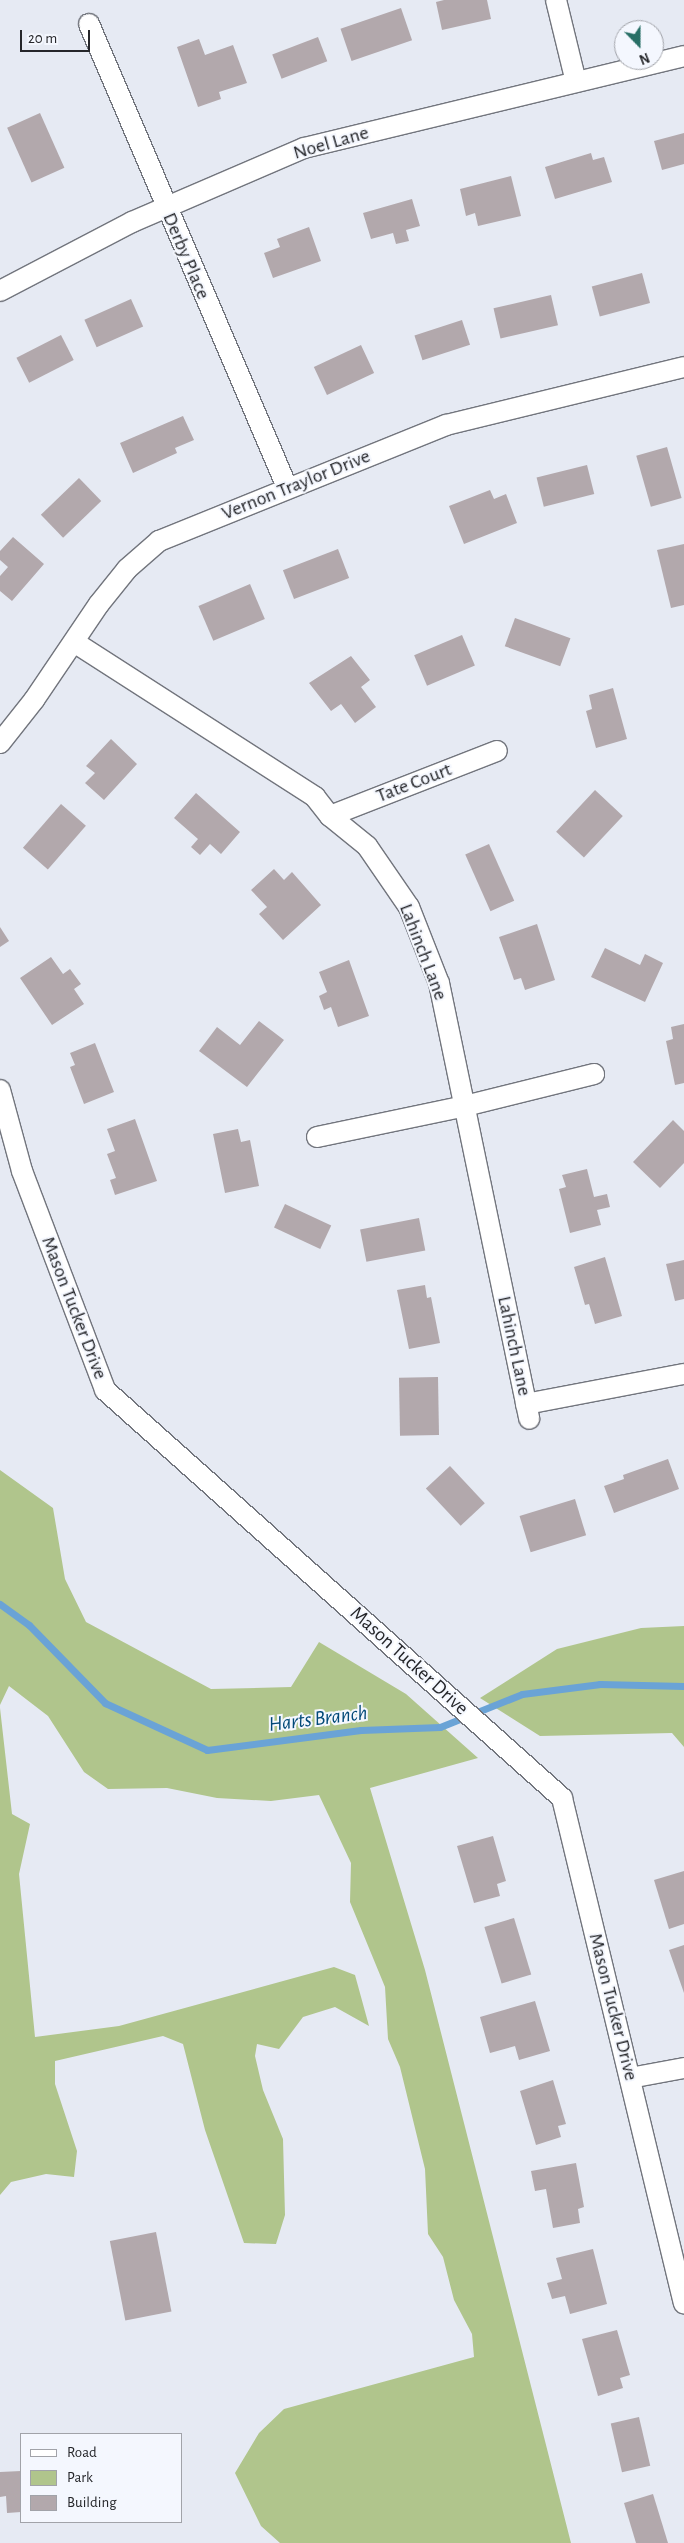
<!DOCTYPE html>
<html>
<head>
<meta charset="utf-8">
<style>
  body { margin:0 }
  #map { position:relative; width:684px; height:2543px; overflow:hidden; background:#e6eaf3; font-family:"Alegreya Sans",sans-serif }
  div>[style] { position:absolute }
  [style*='--x'] { left:calc(var(--x)*1px); top:calc(var(--y)*1px); width:calc(var(--w)*1px); rotate:calc(var(--a)*1deg) }
  .green>* { inset:0; background:#b0c58c }
  .stream>* { height:7px; margin:-3.5px; padding:0 3.5px; transform-origin:3.5px; border-radius:3.5px; background:#6aa3d6 }
  .building>* { inset:0; background:#b2a8ac; transform-origin:0 0 }
  .roads { filter:drop-shadow(1px 0 #72757d) drop-shadow(-1px 0 #72757d) drop-shadow(0 1px #72757d) drop-shadow(0 -1px #72757d) }
  .minor>* { height:20px; margin:-10px; padding:0 10px; transform-origin:10px; border-radius:10px; background:#fff }
  span { translate:-50% -50%; white-space:nowrap; text-align:center; line-height:1.15; -webkit-text-stroke:4px #f4f7fe; paint-order:stroke }
  .street-label { font-size:20px; color:#25262a }
  .water-label { font-size:21px; color:#004877; font-style:italic }
  .legend { position:absolute; left:20px; top:2433px; width:162px; height:90px; box-sizing:border-box; background:#f4f7fe; border:1px solid #a1a3a9; margin:0; padding:6px 9px; list-style:none; font-size:15px; color:#25262a }
  .legend li { display:flex; align-items:center; gap:10px; height:25px }
  .legend b { width:25px; border:1px solid #a1a3a9 }
  .north { position:absolute; left:614px; top:20px; width:50px; height:50px; box-sizing:border-box; background:#f4f7fe; border:1px solid #a1a3a9; border-radius:50%; rotate:158deg; font-size:14px; font-weight:700; line-height:20px; text-align:center; color:#25262a }
  .north::after { content:''; display:block; margin:auto; width:18px; height:22px; background:#286f66; clip-path:polygon(50% 0,100% 100%,50% 72%,0 100%) }
  .scale { position:absolute; left:20px; top:30px; width:70px; height:22px; box-sizing:border-box; border:2px solid #25262a; border-top:0; padding-left:6px; font-size:15px; line-height:18px; white-space:nowrap; color:#25262a; -webkit-text-stroke:4px #f4f7fe; paint-order:stroke }
</style>
</head>
<body>
<div id="map">
  <div class="green">
    <i style="clip-path:polygon(0 1470px,53px 1508px,65px 1579px,86px 1622px,211px 1689px,291px 1687px,319px 1642px,406px 1694px,478px 1758px,370px 1788px,425px 1970px,571px 2543px,280px 2543px,261px 2526px,235px 2473px,259px 2433px,284px 2409px,474px 2357px,472px 2334px,454px 2300px,443px 2257px,428px 2234px,425px 2169px,400px 2067px,388px 2039px,385px 1987px,350px 1902px,351px 1863px,319px 1795px,271px 1801px,217px 1798px,167px 1788px,108px 1789px,84px 1772px,48px 1716px,9px 1686px,0 1705px)"></i>
    <i style="clip-path:polygon(684px 1626px,684px 1747px,672px 1733px,540px 1736px,480px 1698px,557px 1649px,641px 1628px)"></i>
    <i style="clip-path:polygon(0 1708px,12px 1814px,30px 1824px,19px 1874px,35px 2037px,119px 2026px,334px 1967px,355px 1975px,369px 2026px,335px 2007px,303px 2017px,279px 2049px,257px 2044px,255px 2056px,263px 2090px,283px 2139px,285px 2215px,276px 2244px,244px 2243px,205px 2130px,183px 2044px,163px 2036px,55px 2061px,55px 2084px,77px 2151px,74px 2177px,46px 2174px,11px 2182px,0 2195px)"></i>
  </div>
  <div class="stream">
    <i style="--x:0;--y:1604;--w:36;--a:36"></i>
    <i style="--x:29;--y:1625;--w:109;--a:45.7"></i>
    <i style="--x:105;--y:1703;--w:112;--a:24.7"></i>
    <i style="--x:207;--y:1750;--w:155;--a:-7.4"></i>
    <i style="--x:361;--y:1730;--w:79;--a:-2.2"></i>
    <i style="--x:440;--y:1727;--w:88;--a:-21.9"></i>
    <i style="--x:522;--y:1694;--w:79;--a:-7.3"></i>
    <i style="--x:600;--y:1684;--w:84;--a:1.4"></i>
  </div>
  <div class="building">
    <i style="clip-path:polygon(444px 0,487px 0,491px 19px,442px 30px,436px 2px)"></i>
    <i style="left:401px;top:8px;width:34px;height:64px;rotate:71deg"></i>
    <i style="left:318px;top:37px;width:26px;height:49px;rotate:69deg"></i>
    <i style="clip-path:polygon(199px 39px,205px 55px,233px 45px,247px 83px,219px 92px,221px 99px,198px 107px,177px 47px)"></i>
    <i style="left:40px;top:113px;width:60px;height:36px;rotate:66deg"></i>
    <i style="clip-path:polygon(684px 133px,684px 164px,662px 170px,654px 141px)"></i>
    <i style="clip-path:polygon(591px 153px,593px 160px,604px 157px,612px 182px,555px 199px,545px 167px)"></i>
    <i style="clip-path:polygon(511px 176px,521px 216px,478px 226px,475px 213px,466px 216px,460px 189px)"></i>
    <i style="clip-path:polygon(412px 199px,420px 226px,406px 230px,409px 241px,396px 244px,393px 233px,371px 239px,363px 213px)"></i>
    <i style="clip-path:polygon(309px 227px,321px 261px,273px 278px,264px 253px,280px 247px,277px 239px)"></i>
    <i style="left:642px;top:273px;width:31px;height:52px;rotate:75deg"></i>
    <i style="left:551px;top:295px;width:31px;height:59px;rotate:77deg"></i>
    <i style="left:131px;top:299px;width:30px;height:51px;rotate:66deg"></i>
    <i style="left:462px;top:320px;width:26px;height:50px;rotate:72deg"></i>
    <i style="left:61px;top:335px;width:28px;height:50px;rotate:63deg"></i>
    <i style="left:361px;top:345px;width:31px;height:52px;rotate:65deg"></i>
    <i style="clip-path:polygon(183px 416px,194px 440px,175px 448px,177px 453px,133px 473px,120px 443px)"></i>
    <i style="left:667px;top:447px;width:53px;height:32px;rotate:74deg"></i>
    <i style="left:587px;top:465px;width:30px;height:52px;rotate:76deg"></i>
    <i style="left:79px;top:478px;width:32px;height:53px;rotate:46deg"></i>
    <i style="clip-path:polygon(490px 490px,494px 499px,506px 494px,517px 523px,464px 544px,449px 506px)"></i>
    <i style="clip-path:polygon(13px 537px,44px 564px,12px 601px,0 591px,0 576px,8px 567px,0 560px,0 551px)"></i>
    <i style="clip-path:polygon(684px 544px,684px 605px,671px 608px,657px 550px)"></i>
    <i style="left:338px;top:549px;width:31px;height:59px;rotate:69deg"></i>
    <i style="left:250px;top:584px;width:38px;height:56px;rotate:67deg"></i>
    <i style="left:515px;top:618px;width:59px;height:30px;rotate:20deg"></i>
    <i style="left:462px;top:635px;width:33px;height:52px;rotate:67deg"></i>
    <i style="clip-path:polygon(351px 656px,370px 680px,361px 687px,376px 707px,355px 723px,341px 704px,331px 711px,309px 683px)"></i>
    <i style="clip-path:polygon(613px 688px,627px 739px,596px 748px,586px 711px,592px 709px,589px 695px)"></i>
    <i style="clip-path:polygon(111px 739px,137px 764px,104px 800px,85px 783px,95px 773px,86px 766px)"></i>
    <i style="left:595px;top:790px;width:38px;height:57px;rotate:43deg"></i>
    <i style="clip-path:polygon(196px 793px,240px 832px,221px 854px,210px 844px,200px 855px,191px 847px,198px 839px,174px 818px)"></i>
    <i style="left:61px;top:804px;width:33px;height:58px;rotate:41deg"></i>
    <i style="left:489px;top:844px;width:62px;height:26px;rotate:66deg"></i>
    <i style="clip-path:polygon(274px 869px,284px 880px,292px 872px,321px 905px,283px 940px,259px 914px,267px 907px,251px 890px)"></i>
    <i style="clip-path:polygon(537px 924px,555px 980px,525px 990px,521px 978px,514px 980px,499px 937px)"></i>
    <i style="clip-path:polygon(0 927px,9px 941px,0 947px)"></i>
    <i style="clip-path:polygon(605px 948px,640px 965px,645px 954px,663px 963px,645px 1002px,591px 977px)"></i>
    <i style="clip-path:polygon(51px 957px,63px 974px,70px 969px,81px 984px,74px 989px,84px 1004px,52px 1025px,20px 978px)"></i>
    <i style="clip-path:polygon(349px 960px,369px 1016px,338px 1027px,331px 1007px,324px 1010px,319px 996px,327px 992px,319px 972px)"></i>
    <i style="clip-path:polygon(259px 1021px,284px 1040px,247px 1087px,199px 1051px,217px 1027px,240px 1045px)"></i>
    <i style="clip-path:polygon(684px 1024px,684px 1083px,675px 1085px,666px 1041px,673px 1039px,671px 1027px)"></i>
    <i style="clip-path:polygon(95px 1043px,114px 1092px,84px 1104px,70px 1067px,75px 1065px,70px 1053px)"></i>
    <i style="clip-path:polygon(135px 1119px,157px 1181px,115px 1195px,110px 1180px,116px 1178px,107px 1154px,115px 1151px,107px 1129px)"></i>
    <i style="clip-path:polygon(673px 1120px,684px 1131px,684px 1163px,660px 1188px,633px 1162px)"></i>
    <i style="clip-path:polygon(238px 1129px,241px 1142px,250px 1140px,259px 1186px,225px 1193px,213px 1134px)"></i>
    <i style="clip-path:polygon(587px 1169px,594px 1197px,607px 1194px,610px 1207px,597px 1210px,601px 1225px,570px 1233px,559px 1189px,566px 1187px,562px 1175px)"></i>
    <i style="left:285px;top:1204px;width:51px;height:26px;rotate:25deg"></i>
    <i style="left:419px;top:1218px;width:33px;height:60px;rotate:79deg"></i>
    <i style="clip-path:polygon(605px 1257px,622px 1316px,595px 1324px,589px 1304px,585px 1305px,574px 1267px)"></i>
    <i style="clip-path:polygon(684px 1260px,684px 1299px,675px 1301px,666px 1264px)"></i>
    <i style="clip-path:polygon(425px 1285px,427px 1298px,431px 1297px,440px 1343px,409px 1349px,397px 1290px)"></i>
    <i style="left:438px;top:1377px;width:58px;height:39px;rotate:89deg"></i>
    <i style="clip-path:polygon(668px 1459px,679px 1489px,614px 1513px,604px 1486px,624px 1479px,623px 1475px)"></i>
    <i style="left:450px;top:1466px;width:51px;height:33px;rotate:47deg"></i>
    <i style="left:575px;top:1499px;width:38px;height:58px;rotate:73deg"></i>
    <i style="clip-path:polygon(493px 1836px,506px 1881px,497px 1884px,500px 1896px,474px 1903px,457px 1846px)"></i>
    <i style="clip-path:polygon(684px 1871px,684px 1924px,669px 1929px,654px 1880px)"></i>
    <i style="left:514px;top:1918px;width:59px;height:31px;rotate:73deg"></i>
    <i style="clip-path:polygon(684px 1945px,684px 1993px,669px 1950px)"></i>
    <i style="clip-path:polygon(535px 2001px,550px 2051px,519px 2060px,515px 2046px,490px 2053px,480px 2017px)"></i>
    <i style="clip-path:polygon(553px 2080px,566px 2124px,558px 2126px,561px 2137px,536px 2145px,520px 2091px)"></i>
    <i style="clip-path:polygon(576px 2163px,584px 2207px,578px 2209px,580px 2223px,553px 2228px,546px 2189px,535px 2191px,531px 2171px)"></i>
    <i style="left:156px;top:2232px;width:81px;height:47px;rotate:79deg"></i>
    <i style="clip-path:polygon(593px 2249px,607px 2304px,570px 2314px,565px 2296px,552px 2299px,547px 2283px,562px 2279px,556px 2258px)"></i>
    <i style="clip-path:polygon(617px 2330px,630px 2375px,620px 2378px,623px 2388px,598px 2396px,582px 2339px)"></i>
    <i style="left:639px;top:2417px;width:50px;height:29px;rotate:77deg"></i>
    <i style="clip-path:polygon(21px 2471px,21px 2512px,7px 2513px,6px 2496px,0 2497px,0 2472px)"></i>
    <i style="clip-path:polygon(653px 2494px,668px 2543px,636px 2543px,624px 2503px)"></i>
  </div>
  <div class="roads">
    <div class="minor">
      <i style="--x:556;--y:0;--w:84;--a:76.3"></i>
      <i style="--x:89;--y:24;--w:504;--a:66.85"></i>
      <i style="--x:0;--y:291;--w:149;--a:-27.6"></i>
      <i style="--x:132;--y:222;--w:187;--a:-23.3"></i>
      <i style="--x:304;--y:148;--w:391;--a:-13.6"></i>
      <i style="--x:74;--y:642;--w:287;--a:32.7"></i>
      <i style="--x:315;--y:797;--w:24;--a:52"></i>
      <i style="--x:330;--y:816;--w:48;--a:39"></i>
      <i style="--x:367;--y:846;--w:74;--a:55.5"></i>
      <i style="--x:409;--y:907;--w:82;--a:68.5"></i>
      <i style="--x:439;--y:983;--w:445;--a:78.3"></i>
      <i style="--x:0;--y:743;--w:55;--a:-51.7"></i>
      <i style="--x:34;--y:700;--w:116;--a:-55.9"></i>
      <i style="--x:99;--y:604;--w:45;--a:-51.3"></i>
      <i style="--x:127;--y:569;--w:43;--a:-41.2"></i>
      <i style="--x:159;--y:541;--w:310;--a:-22"></i>
      <i style="--x:446;--y:425;--w:245;--a:-13.7"></i>
      <i style="--x:330;--y:816;--w:179;--a:-21.3"></i>
      <i style="--x:0;--y:1090;--w:84;--a:74.8"></i>
      <i style="--x:22;--y:1171;--w:234;--a:69.2"></i>
      <i style="--x:105;--y:1390;--w:613;--a:41.76"></i>
      <i style="--x:562;--y:1798;--w:520;--a:76.44"></i>
      <i style="--x:317;--y:1137;--w:151;--a:-11.8"></i>
      <i style="--x:465;--y:1106;--w:133;--a:-13.9"></i>
      <i style="--x:526;--y:1404;--w:161;--a:-10.8"></i>
      <i style="--x:630;--y:2078;--w:55;--a:-10.5"></i>
    </div>
  </div>
  <div class="street-label">
    <span style="left:331px;top:143px;rotate:-16deg">Noel Lane</span>
    <span style="left:186px;top:256px;rotate:67deg">Derby Place</span>
    <span style="left:296px;top:485px;rotate:-22deg">Vernon Traylor Drive</span>
    <span style="left:414px;top:783px;rotate:-21deg">Tate Court</span>
    <span style="left:423px;top:952px;rotate:69deg">Lahinch Lane</span>
    <span style="left:74px;top:1308px;rotate:69deg">Mason Tucker Drive</span>
    <span style="left:514px;top:1346px;rotate:78deg">Lahinch Lane</span>
    <span style="left:409px;top:1661px;rotate:42deg">Mason Tucker Drive</span>
    <span style="left:613px;top:2007px;rotate:76deg">Mason Tucker Drive</span>
  </div>
  <div class="water-label">
    <span style="left:318px;top:1719px;rotate:-7deg">Harts Branch</span>
  </div>
  <ul class="legend">
  <li><b style="height:6px;background:#fff"></b>Road</li>
  <li><b style="height:14px;background:#b0c58c"></b>Park</li>
  <li><b style="height:14px;background:#b2a8ac"></b>Building</li>
  </ul>
  <div class="north">N</div>
  <div class="scale">20 m</div>
</div>
</body>
</html>
